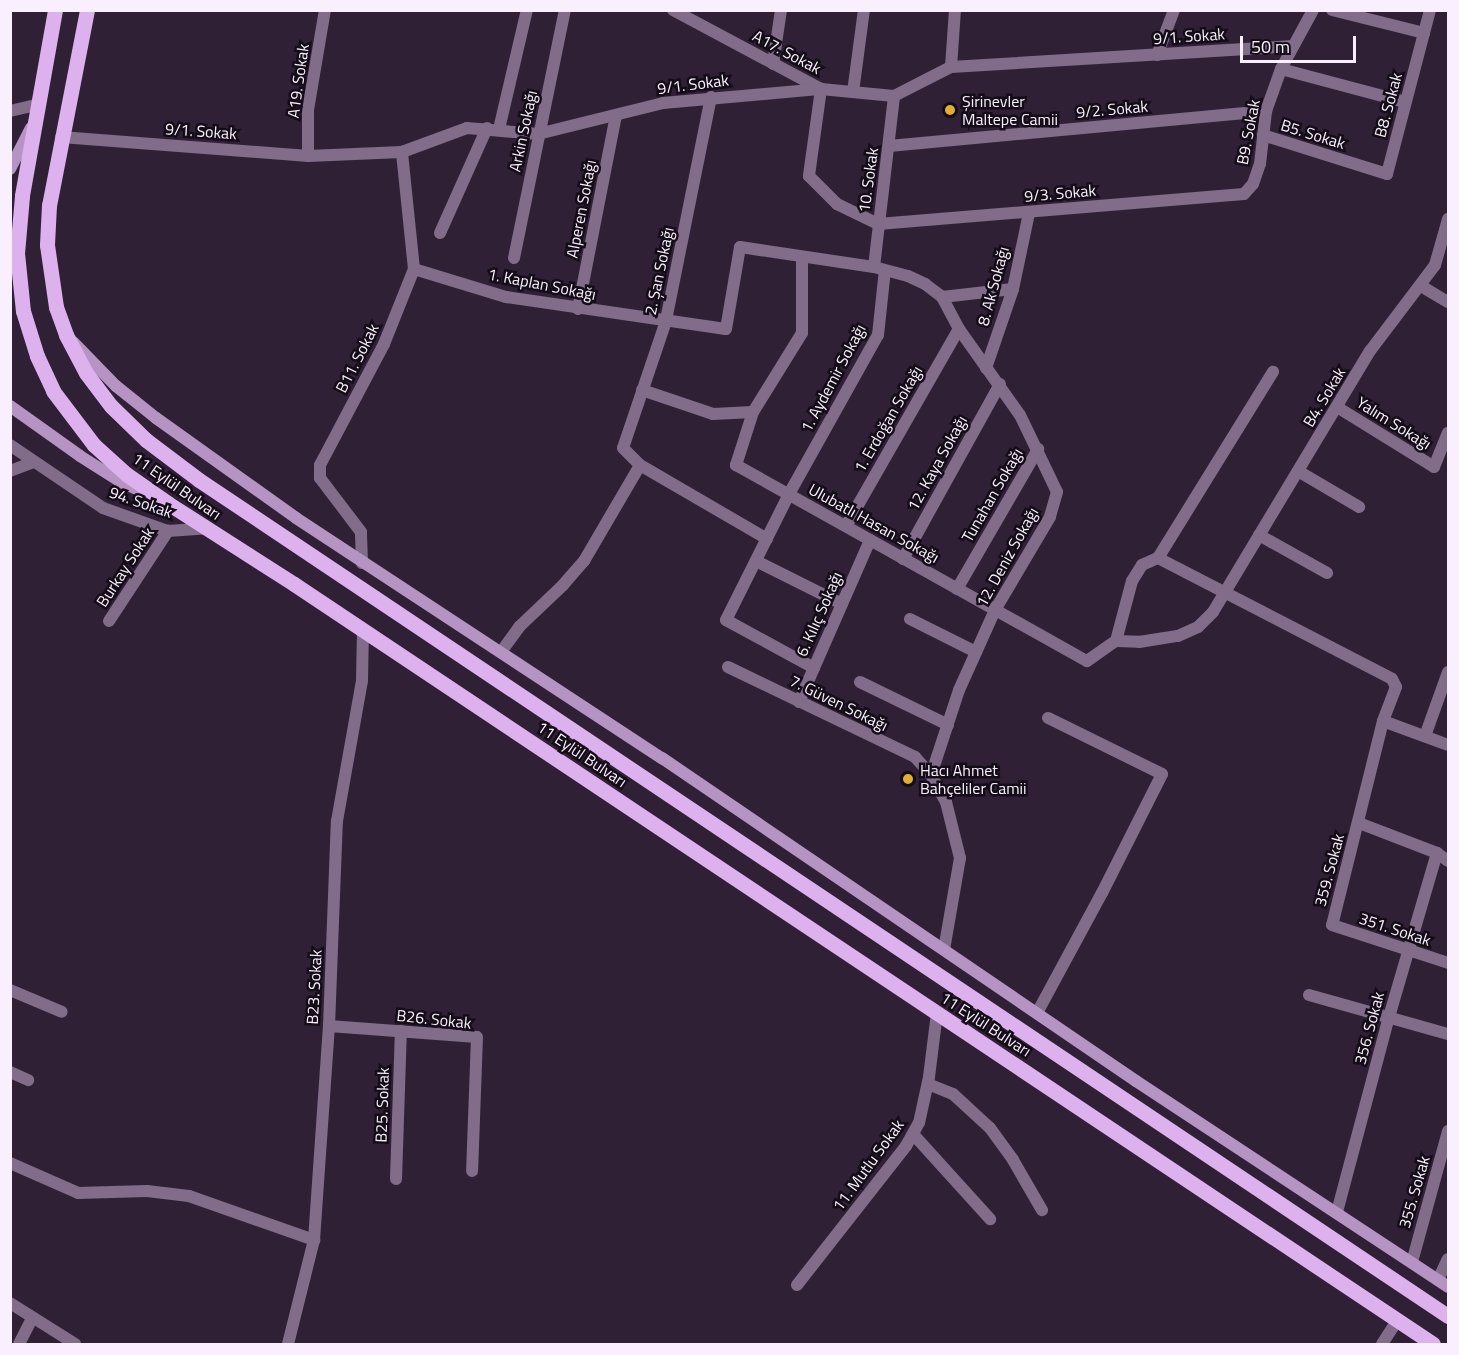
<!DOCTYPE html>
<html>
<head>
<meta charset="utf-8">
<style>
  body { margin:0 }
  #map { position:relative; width:1459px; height:1355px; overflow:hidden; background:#302036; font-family:"Titillium Web",sans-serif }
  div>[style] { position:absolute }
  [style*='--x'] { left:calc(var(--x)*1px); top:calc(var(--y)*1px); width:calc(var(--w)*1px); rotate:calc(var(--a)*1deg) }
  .street>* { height:12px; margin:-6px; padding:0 6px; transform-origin:6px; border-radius:6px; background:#816c8a }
  .secondary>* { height:12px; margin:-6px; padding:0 6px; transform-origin:6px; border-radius:6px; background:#b593c2 }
  .primary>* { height:15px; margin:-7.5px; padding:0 7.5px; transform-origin:7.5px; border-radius:7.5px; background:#ddb0ee }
  .dots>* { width:16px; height:16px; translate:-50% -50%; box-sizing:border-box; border:3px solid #140d17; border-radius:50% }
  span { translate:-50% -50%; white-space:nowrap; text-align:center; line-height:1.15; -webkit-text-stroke:5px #140d17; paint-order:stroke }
  .street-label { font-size:16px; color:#faeffe }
  .poi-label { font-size:16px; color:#faeffe }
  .left { translate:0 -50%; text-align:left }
  .frame { position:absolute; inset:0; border:12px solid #faeffe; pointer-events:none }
  .scale { position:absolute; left:1240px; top:36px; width:116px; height:27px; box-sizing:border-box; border:3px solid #faeffe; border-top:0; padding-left:8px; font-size:18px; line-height:21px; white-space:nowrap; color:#faeffe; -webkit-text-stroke:4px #140d17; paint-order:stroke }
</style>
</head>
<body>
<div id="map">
  <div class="street">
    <i style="--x:673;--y:10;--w:168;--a:28.1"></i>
    <i style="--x:821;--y:89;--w:88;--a:97.9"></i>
    <i style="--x:809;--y:176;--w:40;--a:45"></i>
    <i style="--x:837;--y:204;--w:46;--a:26"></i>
    <i style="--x:878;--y:224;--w:367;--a:-4.7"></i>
    <i style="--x:1244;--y:194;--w:13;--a:-48"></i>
    <i style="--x:1253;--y:184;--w:21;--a:-71"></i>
    <i style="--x:1260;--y:164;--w:53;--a:-83.5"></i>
    <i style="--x:1266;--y:111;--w:45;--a:-70.3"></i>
    <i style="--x:1281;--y:69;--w:67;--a:-61.5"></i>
    <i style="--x:1332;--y:10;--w:95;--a:14"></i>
    <i style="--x:1157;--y:55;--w:48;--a:-69.3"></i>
    <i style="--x:773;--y:64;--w:55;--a:-81.6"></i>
    <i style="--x:951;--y:67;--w:57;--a:-86"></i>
    <i style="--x:1281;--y:69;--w:128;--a:14.9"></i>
    <i style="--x:853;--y:92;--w:83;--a:-82.4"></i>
    <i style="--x:711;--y:97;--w:228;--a:101.4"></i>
    <i style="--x:666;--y:321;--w:134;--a:108.7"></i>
    <i style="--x:623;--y:448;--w:24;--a:45"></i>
    <i style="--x:640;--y:465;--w:147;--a:30.2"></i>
    <i style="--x:10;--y:111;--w:28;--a:-13"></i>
    <i style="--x:499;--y:129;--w:122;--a:-76.8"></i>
    <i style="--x:1263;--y:135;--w:130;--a:17.5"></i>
    <i style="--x:1387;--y:174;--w:170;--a:-75.3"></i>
    <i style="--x:61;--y:137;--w:248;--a:4.4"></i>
    <i style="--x:308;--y:156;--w:94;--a:-2.4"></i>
    <i style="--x:402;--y:152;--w:69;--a:-20.3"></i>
    <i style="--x:467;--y:128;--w:71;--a:4.8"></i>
    <i style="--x:538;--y:134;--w:129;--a:-13.9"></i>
    <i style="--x:663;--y:103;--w:159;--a:-5.1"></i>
    <i style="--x:821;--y:89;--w:73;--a:5.5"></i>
    <i style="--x:894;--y:96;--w:64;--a:-27"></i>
    <i style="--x:951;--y:67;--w:343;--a:-3.5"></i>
    <i style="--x:889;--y:146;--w:379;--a:-5.3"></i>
    <i style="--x:308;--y:156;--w:46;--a:-90"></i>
    <i style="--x:308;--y:110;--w:101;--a:-80.4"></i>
    <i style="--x:440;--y:233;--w:115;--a:-65.9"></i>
    <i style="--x:802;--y:257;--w:76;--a:90"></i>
    <i style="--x:802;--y:333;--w:93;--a:121.8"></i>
    <i style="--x:753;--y:412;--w:56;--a:107.8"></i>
    <i style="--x:736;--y:465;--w:402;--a:29.2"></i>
    <i style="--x:1087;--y:661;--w:35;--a:-35"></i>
    <i style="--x:1116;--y:641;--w:62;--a:-75.1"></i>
    <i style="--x:1132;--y:581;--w:19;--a:-58"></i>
    <i style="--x:1142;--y:565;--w:17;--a:-24"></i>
    <i style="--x:514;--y:258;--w:253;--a:-78.4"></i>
    <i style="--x:874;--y:267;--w:172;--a:-83.3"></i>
    <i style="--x:414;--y:269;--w:96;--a:16.9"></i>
    <i style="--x:506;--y:297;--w:222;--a:8.3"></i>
    <i style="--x:726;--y:329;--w:83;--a:-80.3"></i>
    <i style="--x:740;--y:247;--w:135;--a:8.5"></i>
    <i style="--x:874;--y:267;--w:35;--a:15"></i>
    <i style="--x:908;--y:276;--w:19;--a:25"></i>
    <i style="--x:925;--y:284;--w:21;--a:37"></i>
    <i style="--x:942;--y:297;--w:36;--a:62"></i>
    <i style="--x:959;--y:329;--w:105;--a:54.7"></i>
    <i style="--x:1020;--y:415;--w:85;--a:64.3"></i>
    <i style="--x:1057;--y:492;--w:26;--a:106"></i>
    <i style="--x:1050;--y:517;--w:108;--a:120.6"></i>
    <i style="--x:995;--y:610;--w:88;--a:114.2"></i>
    <i style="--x:959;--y:690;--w:89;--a:108.2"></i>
    <i style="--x:931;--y:775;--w:31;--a:61"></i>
    <i style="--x:946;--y:802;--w:58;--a:76"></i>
    <i style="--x:960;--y:858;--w:93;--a:99.9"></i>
    <i style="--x:1421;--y:286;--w:31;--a:31"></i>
    <i style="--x:942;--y:297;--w:71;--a:-6.4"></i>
    <i style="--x:578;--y:309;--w:197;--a:-78.9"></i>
    <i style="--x:986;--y:368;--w:83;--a:-71.1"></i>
    <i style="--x:1013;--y:289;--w:78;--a:-78.1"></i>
    <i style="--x:642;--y:390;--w:75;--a:18.7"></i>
    <i style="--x:713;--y:414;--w:40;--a:-2.9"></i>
    <i style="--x:1337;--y:407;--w:114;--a:31.7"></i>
    <i style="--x:1434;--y:467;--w:37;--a:-68"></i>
    <i style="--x:10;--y:445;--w:112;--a:34.1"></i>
    <i style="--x:103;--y:508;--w:69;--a:19.5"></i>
    <i style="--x:168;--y:531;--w:39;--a:-4"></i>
    <i style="--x:10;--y:471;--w:25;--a:-21"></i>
    <i style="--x:1298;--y:471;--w:71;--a:30.5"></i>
    <i style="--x:846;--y:526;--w:227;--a:-60.2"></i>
    <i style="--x:1259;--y:535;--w:78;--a:29.2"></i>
    <i style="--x:1158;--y:558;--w:263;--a:27.3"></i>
    <i style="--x:1392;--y:679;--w:9;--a:63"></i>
    <i style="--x:1396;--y:687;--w:36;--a:111"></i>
    <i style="--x:1383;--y:721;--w:210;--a:104"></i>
    <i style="--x:1332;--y:925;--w:122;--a:18.1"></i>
    <i style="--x:1158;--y:558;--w:219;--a:-58.3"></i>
    <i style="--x:903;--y:559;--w:200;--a:-61"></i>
    <i style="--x:756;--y:561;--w:96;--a:26.6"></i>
    <i style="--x:362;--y:563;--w:31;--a:-92"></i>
    <i style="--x:361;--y:532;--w:68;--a:-127.2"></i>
    <i style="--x:320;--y:478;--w:13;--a:-90"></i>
    <i style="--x:320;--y:465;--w:137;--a:-62.1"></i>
    <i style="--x:384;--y:344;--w:81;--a:-68.2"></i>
    <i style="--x:414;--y:269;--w:118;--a:-95.9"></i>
    <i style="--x:957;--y:589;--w:162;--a:-59.9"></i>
    <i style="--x:910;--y:619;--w:74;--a:26.6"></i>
    <i style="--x:109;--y:621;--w:108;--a:-56.8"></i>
    <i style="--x:1116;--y:641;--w:23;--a:2"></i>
    <i style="--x:1139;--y:642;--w:39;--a:-9"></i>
    <i style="--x:1178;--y:636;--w:22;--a:-24"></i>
    <i style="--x:1198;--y:627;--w:21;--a:-45"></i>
    <i style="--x:1213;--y:612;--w:305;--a:-59"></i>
    <i style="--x:1370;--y:351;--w:108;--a:-52.9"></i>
    <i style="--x:1435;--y:265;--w:48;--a:-74.2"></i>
    <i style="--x:501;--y:652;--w:32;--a:-54"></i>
    <i style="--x:520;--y:626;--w:59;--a:-43.6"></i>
    <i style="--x:563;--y:585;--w:32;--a:-49"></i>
    <i style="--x:584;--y:561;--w:111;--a:-59.7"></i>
    <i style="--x:728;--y:667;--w:208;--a:25.7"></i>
    <i style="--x:915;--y:757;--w:24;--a:48"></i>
    <i style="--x:814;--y:668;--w:100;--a:-151.4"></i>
    <i style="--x:726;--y:620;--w:141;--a:-63.4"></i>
    <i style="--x:789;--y:494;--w:182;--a:-60.8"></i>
    <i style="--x:878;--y:335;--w:65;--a:-83.9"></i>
    <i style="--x:860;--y:682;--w:98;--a:26"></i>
    <i style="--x:799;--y:702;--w:177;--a:-66.3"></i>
    <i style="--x:1383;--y:721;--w:69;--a:20.3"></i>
    <i style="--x:1425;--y:736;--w:68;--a:-70.2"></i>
    <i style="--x:1359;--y:823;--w:84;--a:21"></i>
    <i style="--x:1437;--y:853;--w:14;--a:36"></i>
    <i style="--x:10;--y:990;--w:56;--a:22.9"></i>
    <i style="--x:1309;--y:995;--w:144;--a:15.7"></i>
    <i style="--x:1037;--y:1013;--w:136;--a:-61.6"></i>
    <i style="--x:1102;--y:893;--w:133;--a:-63.2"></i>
    <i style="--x:1162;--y:774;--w:127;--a:-153.8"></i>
    <i style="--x:329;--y:1026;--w:148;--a:4.3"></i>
    <i style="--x:477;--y:1037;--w:134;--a:92.1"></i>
    <i style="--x:10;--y:1072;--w:20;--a:24"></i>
    <i style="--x:928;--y:1084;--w:27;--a:22"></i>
    <i style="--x:953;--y:1094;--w:50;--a:42.6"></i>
    <i style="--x:990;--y:1128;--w:39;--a:54"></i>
    <i style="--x:1013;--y:1160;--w:58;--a:59.9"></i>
    <i style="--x:913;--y:1134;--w:115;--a:47.8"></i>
    <i style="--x:10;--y:1163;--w:74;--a:23.8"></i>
    <i style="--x:78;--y:1193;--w:69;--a:-1.7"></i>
    <i style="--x:147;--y:1191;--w:42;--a:6.8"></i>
    <i style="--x:189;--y:1196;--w:133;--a:19.4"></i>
    <i style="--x:396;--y:1179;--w:148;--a:-88.1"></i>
    <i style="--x:1337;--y:1212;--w:202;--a:-75.1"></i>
    <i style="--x:1389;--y:1017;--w:171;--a:-73.7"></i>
    <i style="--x:1412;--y:1262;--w:136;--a:-74.6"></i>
    <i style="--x:1438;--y:1280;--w:23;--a:-65"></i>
    <i style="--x:797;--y:1285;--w:177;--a:-51.9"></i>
    <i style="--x:906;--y:1146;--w:26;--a:-61"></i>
    <i style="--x:919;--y:1123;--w:47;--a:-77.7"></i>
    <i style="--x:929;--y:1077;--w:64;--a:-82.9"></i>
    <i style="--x:10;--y:1303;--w:77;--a:32.2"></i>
    <i style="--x:19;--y:1344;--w:30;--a:-63"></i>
    <i style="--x:288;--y:1344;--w:107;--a:-76"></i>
    <i style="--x:314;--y:1240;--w:215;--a:-86"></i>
    <i style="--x:329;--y:1026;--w:205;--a:-87.8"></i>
    <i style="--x:337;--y:821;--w:142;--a:-79.9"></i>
    <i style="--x:362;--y:681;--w:52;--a:-88.9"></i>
    <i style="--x:1382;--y:1344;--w:27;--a:-57"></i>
  </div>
  <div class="secondary">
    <i style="--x:10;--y:169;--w:46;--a:-62.9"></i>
    <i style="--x:73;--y:342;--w:62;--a:45.7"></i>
    <i style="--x:116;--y:386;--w:51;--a:38.7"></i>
    <i style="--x:156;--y:418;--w:172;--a:35.5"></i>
    <i style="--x:296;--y:518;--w:438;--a:33.3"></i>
    <i style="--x:662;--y:758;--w:574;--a:34.27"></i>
    <i style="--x:1136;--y:1081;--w:374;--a:33.4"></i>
    <i style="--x:10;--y:406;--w:86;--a:35.5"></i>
    <i style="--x:80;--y:456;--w:49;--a:32.4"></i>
    <i style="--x:121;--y:482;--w:24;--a:24"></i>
  </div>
  <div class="primary">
    <i style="--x:55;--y:10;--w:189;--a:100.1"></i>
    <i style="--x:22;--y:196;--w:57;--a:95"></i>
    <i style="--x:17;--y:253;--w:58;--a:84.1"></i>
    <i style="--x:23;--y:311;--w:47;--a:72.7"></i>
    <i style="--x:37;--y:356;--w:38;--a:65"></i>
    <i style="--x:53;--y:391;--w:68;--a:52.8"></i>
    <i style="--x:94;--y:445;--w:43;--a:42.2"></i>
    <i style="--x:126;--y:474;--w:52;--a:34.9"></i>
    <i style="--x:169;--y:504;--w:148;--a:32.6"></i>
    <i style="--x:294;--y:584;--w:1369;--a:33.71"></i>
    <i style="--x:87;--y:10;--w:199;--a:101"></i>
    <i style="--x:49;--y:205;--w:40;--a:92.9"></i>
    <i style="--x:47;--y:245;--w:63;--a:81.7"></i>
    <i style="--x:56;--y:307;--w:30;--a:70"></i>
    <i style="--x:66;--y:335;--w:43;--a:62.2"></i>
    <i style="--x:86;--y:373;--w:41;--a:52.9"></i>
    <i style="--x:111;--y:406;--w:49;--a:44.2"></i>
    <i style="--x:146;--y:440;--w:66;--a:37"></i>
    <i style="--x:199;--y:480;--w:1503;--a:33.8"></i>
  </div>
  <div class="dots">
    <i style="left:950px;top:110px;background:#e3ae34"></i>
    <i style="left:908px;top:779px;background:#e3ae34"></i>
  </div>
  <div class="street-label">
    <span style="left:1189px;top:36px;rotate:-4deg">9/1. Sokak</span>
    <span style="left:787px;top:52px;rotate:28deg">A17. Sokak</span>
    <span style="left:298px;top:81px;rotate:-82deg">A19. Sokak</span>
    <span style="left:693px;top:84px;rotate:-7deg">9/1. Sokak</span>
    <span style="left:1388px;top:105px;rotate:-75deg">B8. Sokak</span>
    <span style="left:1112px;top:109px;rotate:-5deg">9/2. Sokak</span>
    <span style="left:201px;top:131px;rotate:4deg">9/1. Sokak</span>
    <span style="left:523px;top:131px;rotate:-78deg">Arkin Sokağı</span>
    <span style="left:1248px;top:132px;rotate:-79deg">B9. Sokak</span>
    <span style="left:1313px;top:134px;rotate:17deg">B5. Sokak</span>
    <span style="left:868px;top:180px;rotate:-82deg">10. Sokak</span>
    <span style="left:1060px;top:193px;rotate:-5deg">9/3. Sokak</span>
    <span style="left:581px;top:209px;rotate:-79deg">Alperen Sokağı</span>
    <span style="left:659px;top:271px;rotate:-78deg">2. Şan Sokağı</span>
    <span style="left:542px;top:284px;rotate:11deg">1. Kaplan Sokağı</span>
    <span style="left:993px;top:286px;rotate:-75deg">8. Ak Sokağı</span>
    <span style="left:357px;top:358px;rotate:-63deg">B11. Sokak</span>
    <span style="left:833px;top:378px;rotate:-62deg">1. Aydemir Sokağı</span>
    <span style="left:1324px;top:397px;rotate:-59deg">B4. Sokak</span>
    <span style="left:888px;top:419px;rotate:-60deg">1. Erdoğan Sokağı</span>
    <span style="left:1394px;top:423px;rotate:32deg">Yalım Sokağı</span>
    <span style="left:937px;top:463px;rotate:-61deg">12. Kaya Sokağı</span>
    <span style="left:177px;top:486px;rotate:35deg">11 Eylül Bulvarı</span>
    <span style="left:992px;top:495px;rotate:-60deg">Tunahan Sokağı</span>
    <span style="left:141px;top:502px;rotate:19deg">94. Sokak</span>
    <span style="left:874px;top:523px;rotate:29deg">Ulubatlı Hasan Sokağı</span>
    <span style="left:1007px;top:557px;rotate:-61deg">12. Deniz Sokağı</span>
    <span style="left:125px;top:567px;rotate:-57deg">Burkay Sokak</span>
    <span style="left:819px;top:614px;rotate:-66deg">6. Kılıç Sokağı</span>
    <span style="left:839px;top:703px;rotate:26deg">7. Güven Sokağı</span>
    <span style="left:582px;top:754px;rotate:34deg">11 Eylül Bulvarı</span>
    <span style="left:1329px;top:870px;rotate:-75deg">359. Sokak</span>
    <span style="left:1395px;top:929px;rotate:18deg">351. Sokak</span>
    <span style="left:314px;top:987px;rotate:-87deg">B23. Sokak</span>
    <span style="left:434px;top:1019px;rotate:6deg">B26. Sokak</span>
    <span style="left:986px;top:1024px;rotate:33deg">11 Eylül Bulvarı</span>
    <span style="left:1369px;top:1028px;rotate:-75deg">356. Sokak</span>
    <span style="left:382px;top:1105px;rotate:-88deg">B25. Sokak</span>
    <span style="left:868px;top:1165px;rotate:-54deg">11. Mutlu Sokak</span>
    <span style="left:1414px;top:1192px;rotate:-74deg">355. Sokak</span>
  </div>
  <div class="poi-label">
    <span class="left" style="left:962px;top:110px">Şirinevler<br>Maltepe Camii</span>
    <span class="left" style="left:920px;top:779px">Hacı Ahmet<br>Bahçeliler Camii</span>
  </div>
  <div class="frame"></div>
  <div class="scale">50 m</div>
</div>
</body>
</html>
